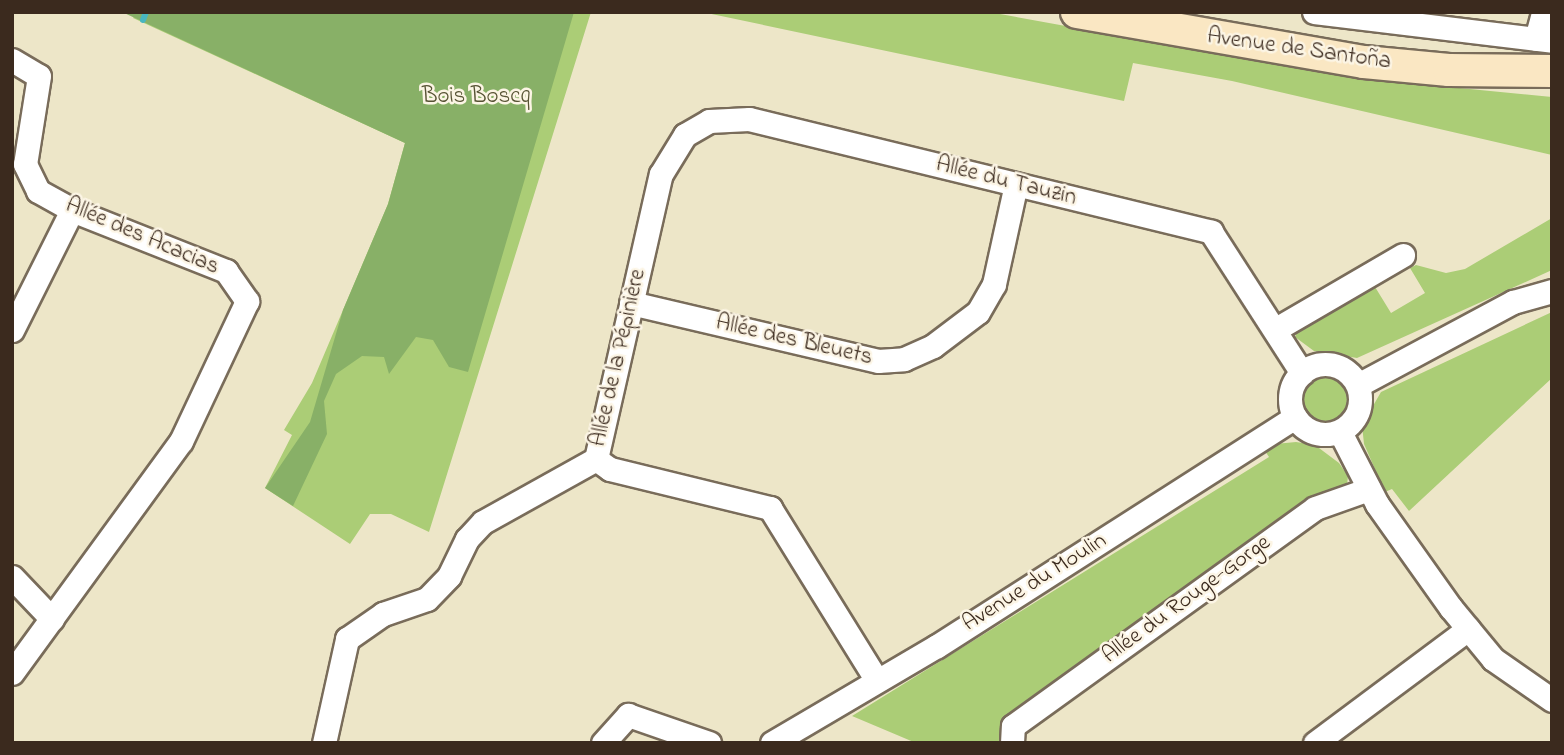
<!DOCTYPE html>
<html>
<head>
<meta charset="utf-8">
<style>
  body { margin:0 }
  #map { position:relative; width:1564px; height:755px; overflow:hidden; background:#ede6c8; font-family:"Indie Flower",sans-serif }
  div>[style] { position:absolute }
  [style*='--x'] { left:calc(var(--x)*1px); top:calc(var(--y)*1px); width:calc(var(--w)*1px); rotate:calc(var(--a)*1deg) }
  .green>* { inset:0; background:#abcd76 }
  .round { border-radius:50% }
  .forest>* { inset:0; background:#88b067 }
  .stream>* { height:6px; margin:-3px; padding:0 3px; transform-origin:3px; border-radius:3px; background:#48b6c0 }
  .roads { filter:drop-shadow(2px 0 #796c5a) drop-shadow(-2px 0 #796c5a) drop-shadow(0 2px #796c5a) drop-shadow(0 -2px #796c5a) }
  .street>* { height:23px; margin:-11.5px; padding:0 11.5px; transform-origin:11.5px; border-radius:11.5px; background:#fff }
  .street>.ring { margin:-11.5px; padding:0; box-sizing:content-box; background:none; border:23px solid #fff; border-radius:50% }
  .secondary>* { height:32px; margin:-16px; padding:0 16px; transform-origin:16px; border-radius:16px; background:#fae7c3 }
  span { translate:-50% -50%; white-space:nowrap; text-align:center; line-height:1.15; -webkit-text-stroke:5px #fcf5e5; paint-order:stroke }
  .street-label { font-size:23px; color:#3b2a1e }
  .park-label { font-size:23px; color:#575334 }
  .frame { position:absolute; inset:0; border:14px solid #3b2a1e; pointer-events:none }
</style>
</head>
<body>
<div id="map">
  <div class="green">
    <i style="clip-path:polygon(137px 12px,591px 12px,429px 532px,391px 514px,370px 514px,350px 544px,265px 488px,292px 435px,284px 430px,312px 383px,388px 204px,405px 143px,133px 18px)"></i>
    <i style="clip-path:polygon(702px 12px,989px 12px,1347px 77px,1552px 97px,1552px 155px,1232px 81px,1133px 63px,1124px 101px)"></i>
    <i style="clip-path:polygon(1552px 218px,1552px 270px,1357px 358px,1314px 351px,1295px 337px,1301px 322px,1372px 282px,1391px 313px,1425px 293px,1410px 268px,1416px 265px,1446px 273px,1465px 269px)"></i>
    <i style="clip-path:polygon(1552px 312px,1552px 378px,1409px 511px,1392px 489px,1385px 492px,1364px 444px,1362px 425px,1381px 392px)"></i>
    <i class="round" style="left:1299px;top:375px;width:48px;height:48px"></i>
    <i style="clip-path:polygon(1296px 442px,1315px 445px,1339px 463px,1348px 476px,1347px 485px,1004px 743px,916px 743px,852px 716px,1269px 457px,1265px 451px,1275px 444px)"></i>
  </div>
  <div class="forest">
    <i style="clip-path:polygon(122px 12px,574px 12px,468px 372px,449px 367px,433px 340px,416px 337px,389px 374px,384px 357px,362px 356px,336px 374px,324px 401px,327px 434px,293px 506px,265px 488px,310px 422px,343px 310px,388px 204px,405px 143px)"></i>
  </div>
  <div class="stream">
    <i style="--x:143;--y:20;--w:9;--a:-69"></i>
  </div>
  <div class="roads">
    <div class="street">
      <i style="--x:1314;--y:12;--w:240;--a:6.9"></i>
      <i style="--x:1536;--y:39;--w:28;--a:-75"></i>
      <i style="--x:12;--y:60;--w:31;--a:31"></i>
      <i style="--x:39;--y:76;--w:89;--a:99"></i>
      <i style="--x:25;--y:164;--w:30;--a:64"></i>
      <i style="--x:38;--y:191;--w:39;--a:29"></i>
      <i style="--x:72;--y:210;--w:166;--a:21.6"></i>
      <i style="--x:226;--y:271;--w:37;--a:55"></i>
      <i style="--x:247;--y:301;--w:155;--a:115.2"></i>
      <i style="--x:181;--y:441;--w:287;--a:126.1"></i>
      <i style="--x:631;--y:303;--w:254;--a:13.2"></i>
      <i style="--x:878;--y:361;--w:26;--a:-4"></i>
      <i style="--x:904;--y:359;--w:32;--a:-24"></i>
      <i style="--x:933;--y:346;--w:56;--a:-37.1"></i>
      <i style="--x:978;--y:312;--w:32;--a:-60"></i>
      <i style="--x:994;--y:284;--w:102;--a:-77.6"></i>
      <i style="--x:1276;--y:329;--w:147;--a:-30.2"></i>
      <i style="--x:12;--y:330;--w:134;--a:-63.4"></i>
      <i class="ring" style="left:1290px;top:364px;width:47px;height:47px"></i>
      <i style="--x:1358;--y:385;--w:176;--a:-28.2"></i>
      <i style="--x:1513;--y:302;--w:41;--a:-15.8"></i>
      <i style="--x:1340;--y:432;--w:81;--a:62.8"></i>
      <i style="--x:1377;--y:504;--w:128;--a:54.6"></i>
      <i style="--x:1451;--y:608;--w:66;--a:50.5"></i>
      <i style="--x:1493;--y:659;--w:72;--a:34.8"></i>
      <i style="--x:596;--y:459;--w:17;--a:36"></i>
      <i style="--x:610;--y:469;--w:165;--a:13.7"></i>
      <i style="--x:770;--y:508;--w:201;--a:58.2"></i>
      <i style="--x:12;--y:577;--w:58;--a:46.4"></i>
      <i style="--x:324;--y:743;--w:107;--a:-77.5"></i>
      <i style="--x:347;--y:639;--w:44;--a:-34.8"></i>
      <i style="--x:383;--y:614;--w:46;--a:-18.8"></i>
      <i style="--x:427;--y:599;--w:32;--a:-46"></i>
      <i style="--x:449;--y:576;--w:41;--a:-64.1"></i>
      <i style="--x:467;--y:539;--w:23;--a:-47"></i>
      <i style="--x:483;--y:522;--w:129;--a:-29.1"></i>
      <i style="--x:596;--y:459;--w:292;--a:-77.2"></i>
      <i style="--x:661;--y:174;--w:46;--a:-58.4"></i>
      <i style="--x:685;--y:135;--w:28;--a:-30"></i>
      <i style="--x:709;--y:121;--w:40;--a:-2.9"></i>
      <i style="--x:749;--y:119;--w:476;--a:13.7"></i>
      <i style="--x:1211;--y:232;--w:168;--a:57.2"></i>
      <i style="--x:603;--y:743;--w:38;--a:-48"></i>
      <i style="--x:628;--y:715;--w:86;--a:19.1"></i>
      <i style="--x:772;--y:743;--w:191;--a:-30.5"></i>
      <i style="--x:937;--y:646;--w:425;--a:-32.6"></i>
      <i style="--x:1012;--y:743;--w:17;--a:-87"></i>
      <i style="--x:1013;--y:726;--w:372;--a:-35.8"></i>
      <i style="--x:1315;--y:508;--w:57;--a:-19.4"></i>
      <i style="--x:1315;--y:743;--w:191;--a:-36.7"></i>
    </div>
    <div class="secondary">
      <i style="--x:1077;--y:12;--w:291;--a:9.9"></i>
      <i style="--x:1364;--y:62;--w:85;--a:5.4"></i>
      <i style="--x:1449;--y:70;--w:103;--a:0.6"></i>
    </div>
  </div>
  <div class="street-label">
    <span style="left:1299px;top:50px;rotate:8deg">Avenue de Santoña</span>
    <span style="left:1006px;top:182px;rotate:14deg">Allée du Tauzin</span>
    <span style="left:142px;top:237px;rotate:23deg">Allée des Acacias</span>
    <span style="left:794px;top:341px;rotate:13deg">Allée des Bleuets</span>
    <span style="left:619px;top:358px;rotate:-77deg">Allée de la Pépinière</span>
    <span style="left:1035px;top:583px;rotate:-32deg">Avenue du Moulin</span>
    <span style="left:1187px;top:600px;rotate:-36deg">Allée du Rouge-Gorge</span>
  </div>
  <div class="park-label">
    <span style="left:476px;top:97px">Bois Boscq</span>
  </div>
  <div class="frame"></div>
</div>
</body>
</html>
